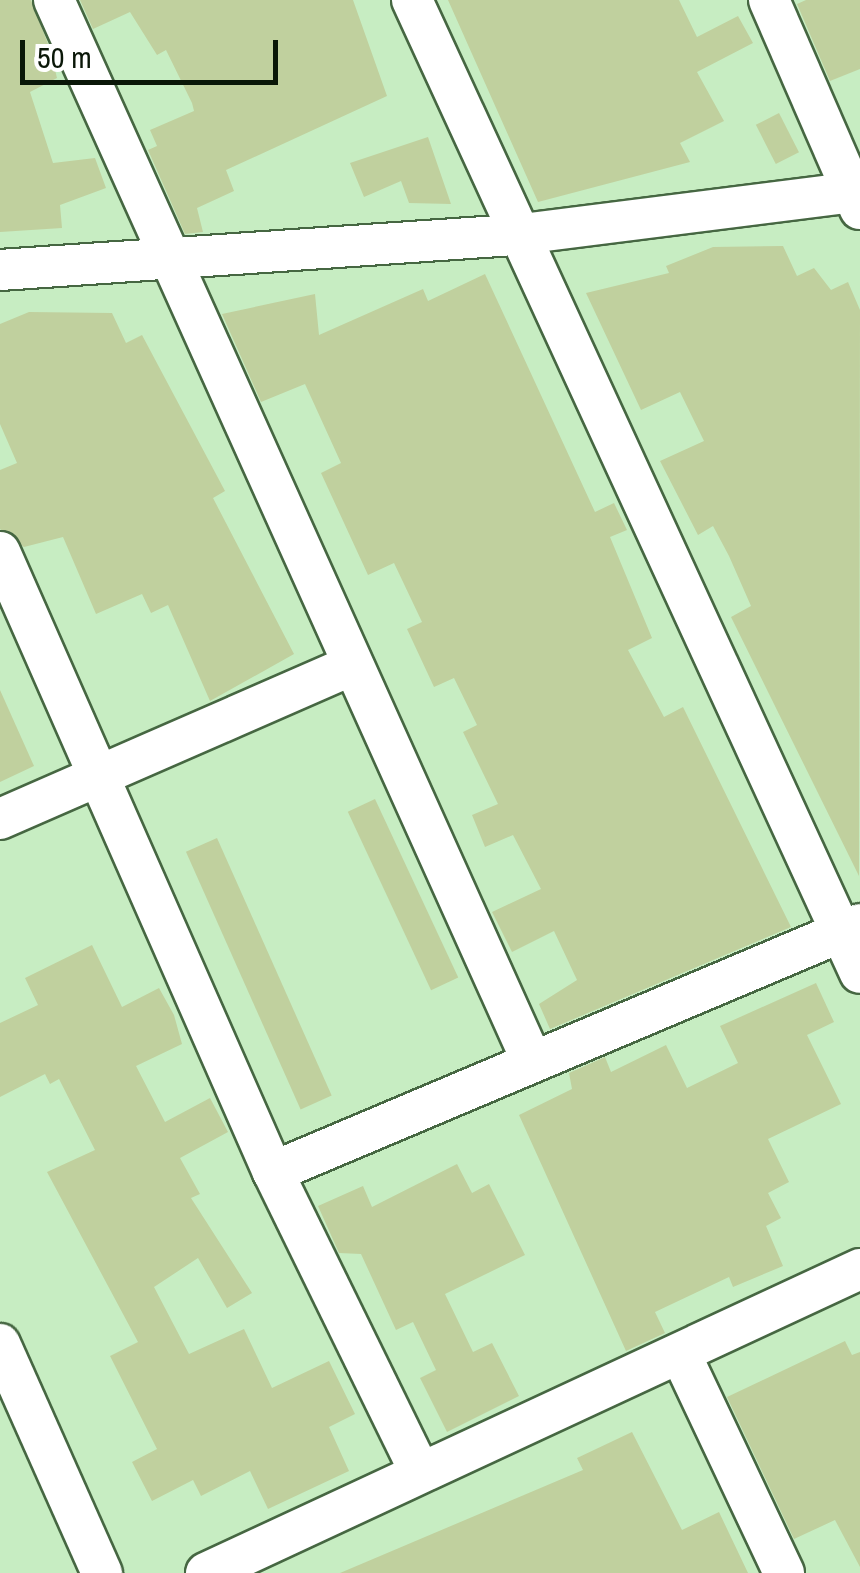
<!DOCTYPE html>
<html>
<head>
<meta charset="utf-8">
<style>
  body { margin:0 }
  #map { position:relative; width:860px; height:1573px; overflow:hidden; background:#c7edc2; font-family:"Archivo Narrow",sans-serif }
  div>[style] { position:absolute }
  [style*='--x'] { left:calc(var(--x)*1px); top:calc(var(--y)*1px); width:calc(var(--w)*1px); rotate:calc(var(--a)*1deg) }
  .building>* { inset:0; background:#c0d09e; transform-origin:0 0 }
  .roads { filter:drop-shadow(2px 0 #466742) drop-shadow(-2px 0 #466742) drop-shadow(0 2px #466742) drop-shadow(0 -2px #466742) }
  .street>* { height:40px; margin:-20px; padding:0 20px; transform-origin:20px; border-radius:20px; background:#fff }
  span { translate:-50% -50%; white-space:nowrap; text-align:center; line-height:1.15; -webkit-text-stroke:8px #fff; paint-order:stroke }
  .scale { position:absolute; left:20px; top:40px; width:258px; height:45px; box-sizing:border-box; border:5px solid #0a1708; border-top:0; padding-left:12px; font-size:30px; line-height:35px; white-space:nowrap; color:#0a1708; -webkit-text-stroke:8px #fff; paint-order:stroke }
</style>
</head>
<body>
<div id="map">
  <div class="building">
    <i style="clip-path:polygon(0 0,31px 0,50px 49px,57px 78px,30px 92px,53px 163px,95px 158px,106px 188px,60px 205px,62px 228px,0 232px)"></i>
    <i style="clip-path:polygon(80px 0,353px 0,387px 96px,226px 170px,234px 191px,197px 208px,203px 232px,185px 234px,148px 150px,157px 146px,150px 130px,194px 111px,192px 103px,166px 50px,157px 55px,130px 12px,93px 29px)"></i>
    <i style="clip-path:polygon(448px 0,679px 0,697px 37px,738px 16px,753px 43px,697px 72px,724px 121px,680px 143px,690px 162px,538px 202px)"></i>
    <i style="clip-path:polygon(806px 0,860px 0,860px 69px,830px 81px,797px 4px)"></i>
    <i style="left:779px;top:113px;width:44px;height:26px;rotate:63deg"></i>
    <i style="clip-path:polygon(428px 137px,451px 204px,409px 203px,401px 181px,364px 197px,350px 163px)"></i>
    <i style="clip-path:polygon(783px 246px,797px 276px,814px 268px,831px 290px,848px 282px,860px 310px,859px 876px,731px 617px,751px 606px,729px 556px,713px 526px,698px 535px,660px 461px,704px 441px,680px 392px,641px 410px,586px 293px,669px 273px,666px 266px,713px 247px)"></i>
    <i style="clip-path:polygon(485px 274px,595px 512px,614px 503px,627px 530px,610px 537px,652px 638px,628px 650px,664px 717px,683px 707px,791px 927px,550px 1029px,539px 1004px,577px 980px,554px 931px,512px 952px,492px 912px,541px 889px,513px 835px,485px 847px,472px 815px,498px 804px,463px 732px,477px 725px,454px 678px,434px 687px,407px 629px,422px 622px,394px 563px,368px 575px,321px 473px,341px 463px,305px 384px,261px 402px,222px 314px,315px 294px,319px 335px,423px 289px,428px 301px)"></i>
    <i style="clip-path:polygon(29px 312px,112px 313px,126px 343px,142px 335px,225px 491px,213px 498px,294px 654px,210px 701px,168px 605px,151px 613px,142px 594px,96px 614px,63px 537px,24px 547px,0 529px,0 470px,17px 463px,0 424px,0 324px)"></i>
    <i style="clip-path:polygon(0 690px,34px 766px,0 782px)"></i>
    <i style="left:375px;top:799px;width:197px;height:30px;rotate:65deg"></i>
    <i style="left:217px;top:838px;width:282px;height:34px;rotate:66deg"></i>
    <i style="clip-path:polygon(92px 945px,122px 1007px,159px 988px,174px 1015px,182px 1044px,136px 1066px,165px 1122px,210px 1098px,228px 1132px,180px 1158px,200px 1194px,191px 1198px,252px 1293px,227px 1308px,198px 1258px,154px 1287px,189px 1354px,244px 1329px,272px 1388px,329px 1361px,355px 1414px,329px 1427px,349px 1471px,268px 1509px,250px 1471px,201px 1496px,193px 1480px,152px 1501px,132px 1462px,157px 1449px,110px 1356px,138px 1342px,47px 1172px,95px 1150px,59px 1079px,50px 1084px,45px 1074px,0 1097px,0 1023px,38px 1005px,25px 978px)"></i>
    <i style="clip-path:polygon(816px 983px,834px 1022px,807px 1035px,841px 1104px,768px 1139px,789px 1182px,768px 1193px,781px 1218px,766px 1226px,783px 1266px,733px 1287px,729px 1277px,655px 1312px,665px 1333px,626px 1351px,519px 1115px,572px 1089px,569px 1073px,605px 1057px,611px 1072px,666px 1045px,687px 1088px,738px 1063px,720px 1026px)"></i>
    <i style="clip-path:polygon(457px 1164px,472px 1193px,489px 1184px,525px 1255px,445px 1294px,473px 1352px,492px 1343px,519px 1396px,447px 1432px,420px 1378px,436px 1370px,413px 1322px,396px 1330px,361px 1254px,339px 1253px,318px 1206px,363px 1186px,372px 1207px)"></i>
    <i style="clip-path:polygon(845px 1341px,852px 1355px,860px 1352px,860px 1567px,835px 1520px,794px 1539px,727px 1397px)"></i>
    <i style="clip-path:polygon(632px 1432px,682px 1530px,719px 1512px,748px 1573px,340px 1573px,583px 1470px,577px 1458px)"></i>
  </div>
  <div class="roads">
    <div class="street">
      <i style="--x:54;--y:0;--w:1164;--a:65.75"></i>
      <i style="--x:412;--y:0;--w:1071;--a:65.28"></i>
      <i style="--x:769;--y:0;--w:228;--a:66.5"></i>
      <i style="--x:0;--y:270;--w:515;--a:-3.9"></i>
      <i style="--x:514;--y:235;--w:349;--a:-7.2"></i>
      <i style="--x:0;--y:552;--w:677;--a:66.24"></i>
      <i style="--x:273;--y:1172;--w:334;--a:63.9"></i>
      <i style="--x:0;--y:819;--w:384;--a:-23.6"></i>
      <i style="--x:273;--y:1172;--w:637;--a:-22.9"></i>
      <i style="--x:0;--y:1344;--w:251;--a:66"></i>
      <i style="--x:681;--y:1355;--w:241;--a:64.7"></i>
      <i style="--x:206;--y:1573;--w:721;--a:-24.93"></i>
    </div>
  </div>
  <div class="scale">50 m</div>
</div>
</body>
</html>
